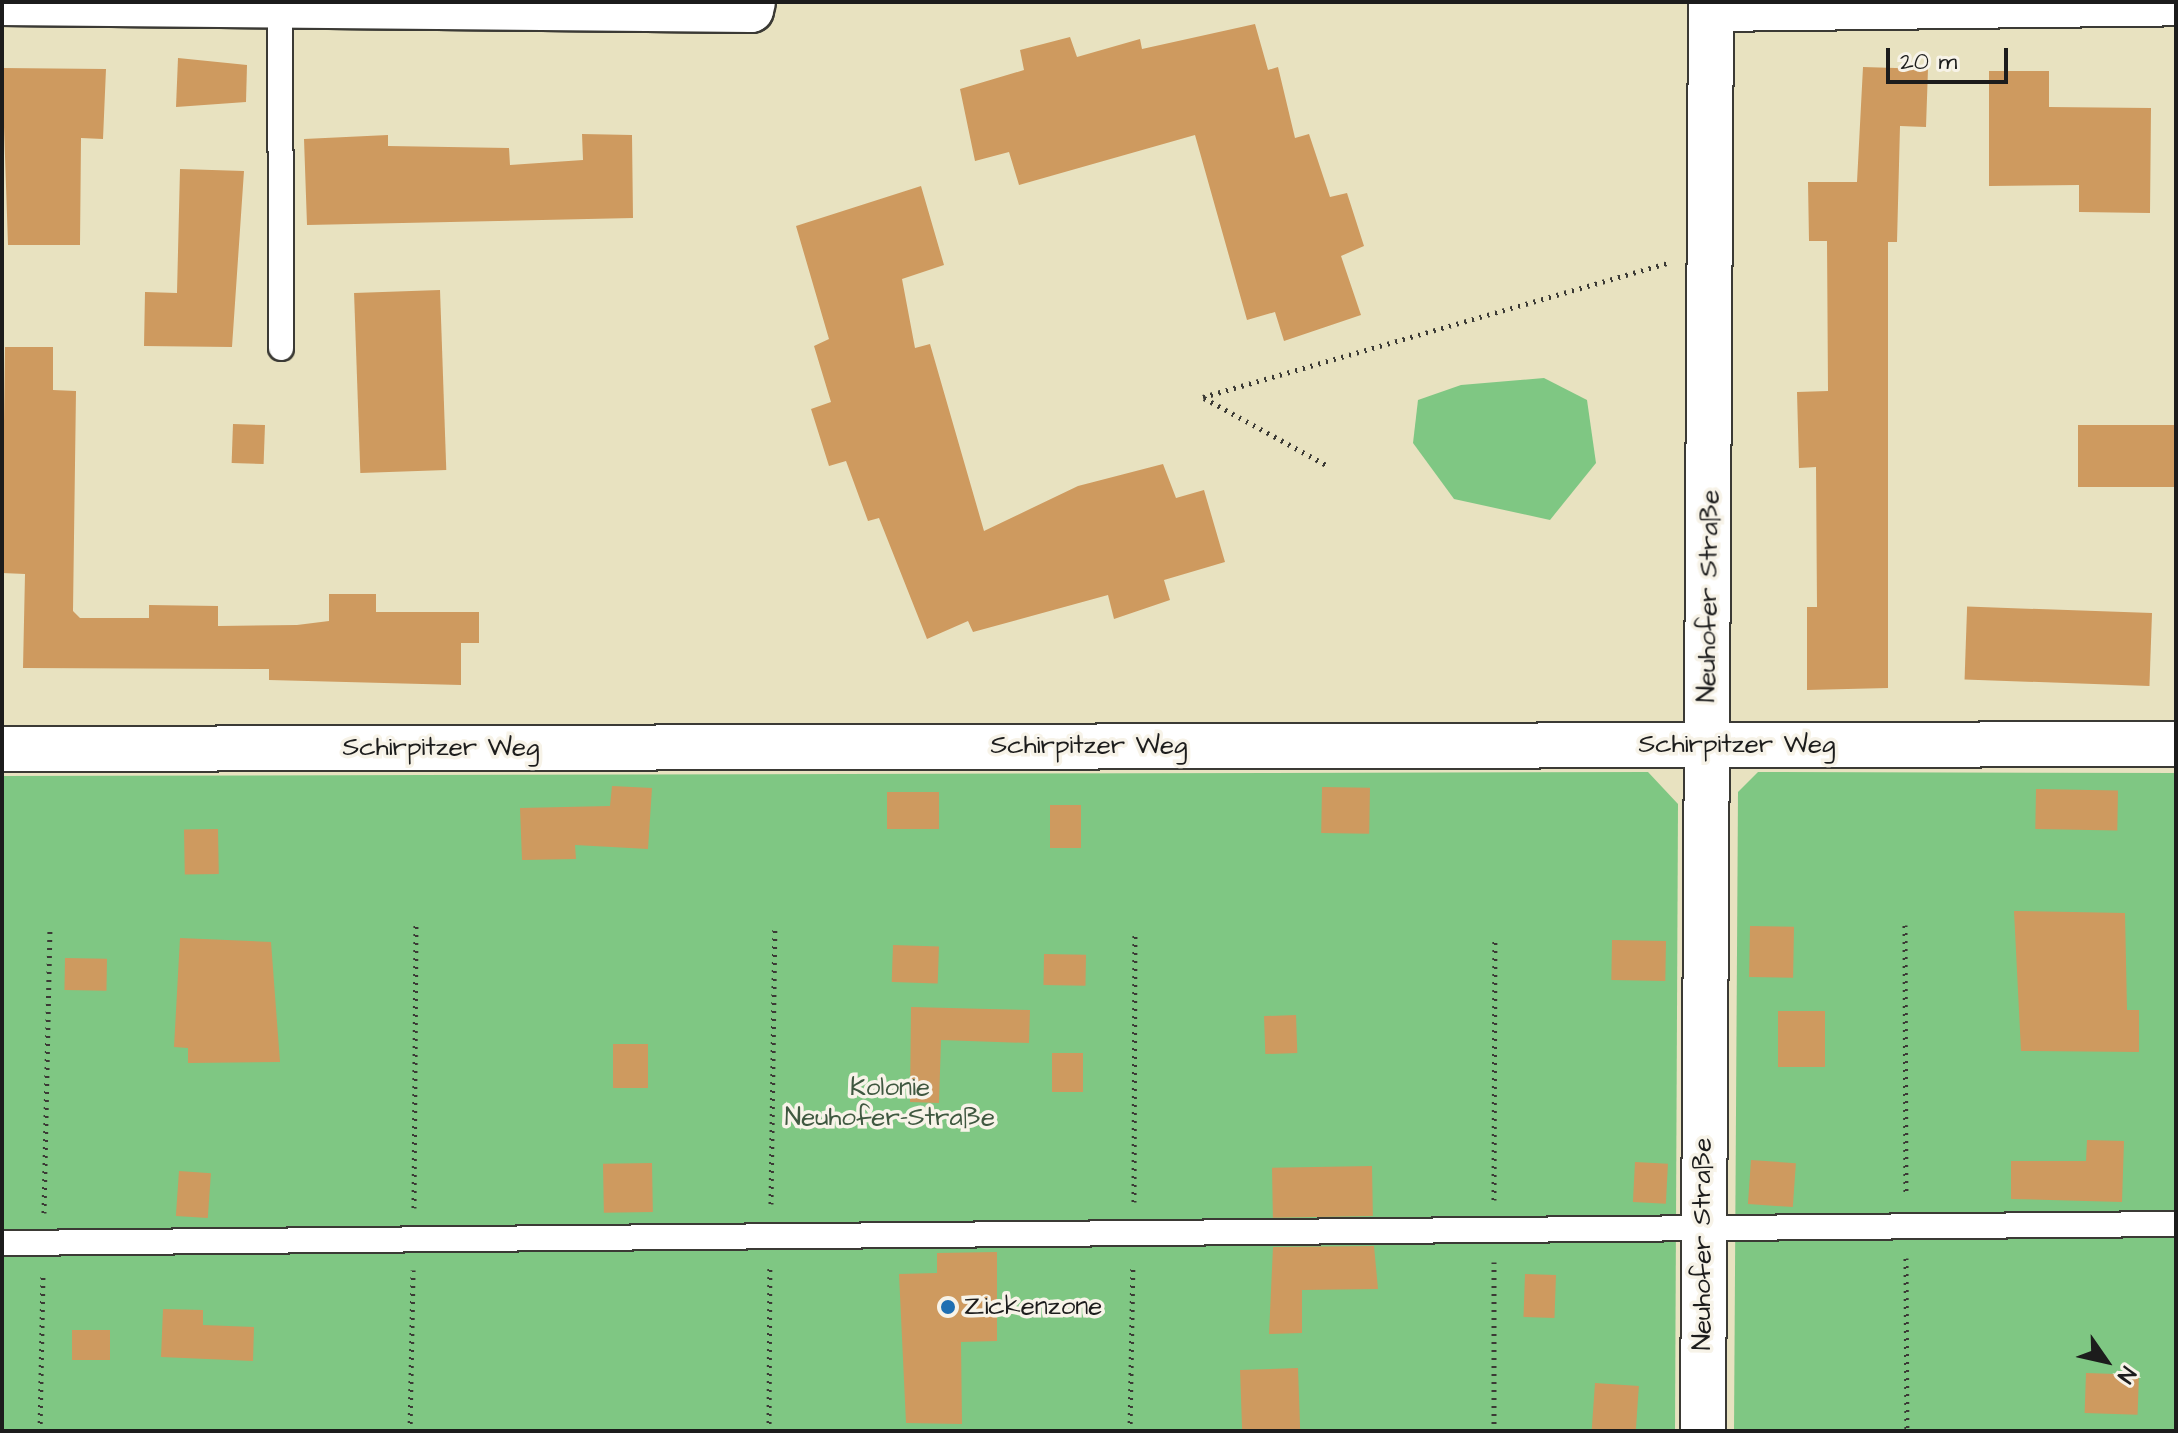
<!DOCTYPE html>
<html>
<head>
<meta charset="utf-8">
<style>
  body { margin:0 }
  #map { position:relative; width:2178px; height:1433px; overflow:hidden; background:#e8e2c0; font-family:"Architects Daughter",sans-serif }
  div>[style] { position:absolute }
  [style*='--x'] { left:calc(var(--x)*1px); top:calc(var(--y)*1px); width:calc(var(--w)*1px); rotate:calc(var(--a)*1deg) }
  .green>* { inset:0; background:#7fc783 }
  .building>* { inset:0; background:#ce9a5f; transform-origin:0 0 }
  .path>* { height:5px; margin-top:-2.5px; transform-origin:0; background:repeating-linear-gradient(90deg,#3b3a35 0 2px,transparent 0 8px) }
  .roads { filter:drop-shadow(2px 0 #3b3a35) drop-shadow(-2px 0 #3b3a35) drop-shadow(0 2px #3b3a35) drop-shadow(0 -2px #3b3a35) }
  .lane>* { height:24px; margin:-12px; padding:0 12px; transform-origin:12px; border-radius:12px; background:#fff }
  .street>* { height:44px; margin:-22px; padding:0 22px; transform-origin:22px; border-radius:22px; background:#fff }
  .dots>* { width:22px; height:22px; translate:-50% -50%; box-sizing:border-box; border:4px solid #f7f3e8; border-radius:50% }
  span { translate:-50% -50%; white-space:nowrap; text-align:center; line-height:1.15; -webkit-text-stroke:7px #f7f3e8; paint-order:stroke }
  .street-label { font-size:26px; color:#1c1c1c }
  .park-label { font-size:26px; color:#3f5840 }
  .poi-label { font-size:26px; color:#1c1c1c }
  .left { translate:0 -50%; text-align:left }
  .frame { position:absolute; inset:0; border:4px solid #1c1c1c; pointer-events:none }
  .north { position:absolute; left:2066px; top:1321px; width:80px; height:80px; -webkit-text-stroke:6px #f7f3e8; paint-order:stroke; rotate:124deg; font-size:22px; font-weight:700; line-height:32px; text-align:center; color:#1c1c1c }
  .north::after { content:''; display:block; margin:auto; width:28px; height:36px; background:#1c1c1c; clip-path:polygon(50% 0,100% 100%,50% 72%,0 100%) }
  .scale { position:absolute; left:1886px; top:48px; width:122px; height:36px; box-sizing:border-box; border:4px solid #1c1c1c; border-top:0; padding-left:10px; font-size:24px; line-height:28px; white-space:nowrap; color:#1c1c1c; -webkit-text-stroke:6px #f7f3e8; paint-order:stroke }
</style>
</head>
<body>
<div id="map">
  <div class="green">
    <i style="clip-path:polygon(1544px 378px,1587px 400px,1596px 463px,1550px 520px,1454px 499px,1413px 443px,1418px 400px,1461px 385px)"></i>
    <i style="clip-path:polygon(1648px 772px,1678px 804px,1675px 1431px,2px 1431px,2px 776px)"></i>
    <i style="clip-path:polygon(1758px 772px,2176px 773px,2176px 1431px,1734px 1431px,1738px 792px)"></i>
  </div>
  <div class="building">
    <i style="clip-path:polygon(1255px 24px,1268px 70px,1278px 67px,1295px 138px,1309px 134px,1330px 197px,1347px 193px,1364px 246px,1341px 256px,1361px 315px,1284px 341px,1275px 312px,1247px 320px,1195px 135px,1019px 185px,1009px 152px,975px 161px,960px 89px,1024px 70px,1020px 50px,1070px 37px,1077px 57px,1140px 39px,1142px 49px)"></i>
    <i style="clip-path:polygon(178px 58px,247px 65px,246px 102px,176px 107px)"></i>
    <i style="clip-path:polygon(1863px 67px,1928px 69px,1926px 127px,1900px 126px,1897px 242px,1888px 242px,1888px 688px,1807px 690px,1807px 607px,1817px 607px,1816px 467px,1799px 468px,1797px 392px,1828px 391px,1827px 241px,1809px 241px,1808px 182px,1857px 182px)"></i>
    <i style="clip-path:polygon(2px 68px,106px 69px,103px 139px,81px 138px,80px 245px,8px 245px)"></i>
    <i style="clip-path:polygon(1989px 71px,2049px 71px,2049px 107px,2151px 108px,2150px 213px,2079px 212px,2079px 185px,1989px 186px)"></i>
    <i style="clip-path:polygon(582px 134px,632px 135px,633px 218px,307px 225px,304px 139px,388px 135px,388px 146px,509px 148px,510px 165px,583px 160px)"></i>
    <i style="clip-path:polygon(180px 169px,244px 171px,232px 347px,144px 346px,145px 292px,177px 293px)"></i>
    <i style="clip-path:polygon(921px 186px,944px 265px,902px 279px,915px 348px,930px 344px,984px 531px,1078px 486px,1163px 464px,1176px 498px,1204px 490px,1225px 562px,1164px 580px,1170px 600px,1114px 619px,1108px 595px,973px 632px,968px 621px,927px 639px,879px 518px,868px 521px,846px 461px,829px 466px,811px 409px,831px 402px,814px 346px,829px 339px,796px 226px)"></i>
    <i style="left:440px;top:290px;width:180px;height:86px;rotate:88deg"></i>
    <i style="clip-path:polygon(5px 347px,53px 347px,53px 390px,76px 391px,73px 611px,80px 618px,149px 618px,149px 605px,218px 606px,218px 626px,297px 625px,329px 621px,329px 594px,376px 594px,376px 612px,479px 612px,479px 643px,461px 643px,461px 685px,269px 680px,269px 669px,23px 668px,25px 574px,2px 573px)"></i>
    <i style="left:233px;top:424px;width:32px;height:39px;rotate:2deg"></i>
    <i style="left:2078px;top:425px;width:98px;height:62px"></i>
    <i style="left:2152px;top:613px;width:73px;height:185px;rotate:92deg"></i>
    <i style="clip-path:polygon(612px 786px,652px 788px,648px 849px,575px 845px,576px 859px,522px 860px,520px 808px,610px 806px)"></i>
    <i style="left:1322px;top:787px;width:48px;height:46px;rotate:1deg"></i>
    <i style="left:2036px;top:789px;width:82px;height:40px;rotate:1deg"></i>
    <i style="left:939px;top:792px;width:37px;height:52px;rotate:90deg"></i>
    <i style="left:1050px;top:805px;width:31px;height:43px"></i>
    <i style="left:218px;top:829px;width:45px;height:34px;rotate:89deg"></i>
    <i style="clip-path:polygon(2014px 911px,2125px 913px,2127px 1010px,2139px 1010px,2139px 1052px,2021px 1051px)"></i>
    <i style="left:1750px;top:926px;width:44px;height:51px;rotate:1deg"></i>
    <i style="clip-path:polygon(180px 938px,271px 942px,280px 1062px,188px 1063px,188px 1048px,174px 1047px)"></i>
    <i style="left:1612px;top:940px;width:54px;height:40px;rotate:1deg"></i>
    <i style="left:893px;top:945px;width:46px;height:37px;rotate:2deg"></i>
    <i style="left:1044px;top:954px;width:42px;height:31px;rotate:1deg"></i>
    <i style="left:65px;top:958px;width:42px;height:32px;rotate:1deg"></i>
    <i style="clip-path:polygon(911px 1007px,1030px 1010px,1029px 1043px,941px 1040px,939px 1103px,910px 1102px)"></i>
    <i style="left:1778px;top:1011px;width:47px;height:56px"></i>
    <i style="left:1296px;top:1015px;width:38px;height:32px;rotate:88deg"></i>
    <i style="left:613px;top:1044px;width:35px;height:44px"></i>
    <i style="left:1052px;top:1053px;width:31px;height:39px"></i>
    <i style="clip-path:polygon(2087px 1140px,2124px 1141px,2122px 1202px,2011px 1199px,2011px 1161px,2086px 1161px)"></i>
    <i style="left:1751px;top:1160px;width:45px;height:44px;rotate:4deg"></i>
    <i style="left:1635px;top:1162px;width:33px;height:40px;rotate:3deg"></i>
    <i style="left:652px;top:1163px;width:49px;height:49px;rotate:89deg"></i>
    <i style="left:1372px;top:1166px;width:50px;height:100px;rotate:89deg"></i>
    <i style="left:179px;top:1171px;width:32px;height:45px;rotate:4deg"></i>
    <i style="clip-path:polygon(1374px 1246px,1378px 1289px,1302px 1290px,1302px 1333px,1269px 1334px,1273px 1247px)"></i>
    <i style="clip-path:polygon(997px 1252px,997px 1341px,961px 1342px,962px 1424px,906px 1423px,899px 1274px,937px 1273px,937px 1253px)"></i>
    <i style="left:1525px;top:1274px;width:31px;height:43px;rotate:2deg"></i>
    <i style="clip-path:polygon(163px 1309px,203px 1310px,203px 1325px,254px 1327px,253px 1361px,161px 1357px)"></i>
    <i style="left:72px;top:1330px;width:38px;height:30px"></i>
    <i style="left:1298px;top:1368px;width:62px;height:58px;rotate:88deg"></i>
    <i style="left:2086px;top:1373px;width:53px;height:40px;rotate:2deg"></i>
    <i style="left:1595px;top:1383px;width:44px;height:48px;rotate:4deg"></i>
  </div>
  <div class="path">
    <i style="--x:1203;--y:397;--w:483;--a:-16.1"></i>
    <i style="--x:1204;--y:398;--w:141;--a:28.7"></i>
    <i style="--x:1905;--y:925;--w:271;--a:89.8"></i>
    <i style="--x:1494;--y:1200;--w:259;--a:-89.8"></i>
    <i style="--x:1134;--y:1202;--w:267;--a:-89.8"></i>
    <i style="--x:771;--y:1204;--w:275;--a:-89.2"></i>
    <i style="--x:414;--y:1208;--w:287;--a:-89.6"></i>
    <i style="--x:44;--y:1213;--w:283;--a:-88.8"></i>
    <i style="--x:1906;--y:1258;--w:173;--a:89.7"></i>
    <i style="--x:40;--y:1431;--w:156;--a:-88.9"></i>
    <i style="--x:410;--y:1431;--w:161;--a:-88.9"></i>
    <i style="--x:769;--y:1431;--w:165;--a:-89.7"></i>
    <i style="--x:1130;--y:1431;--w:167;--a:-89"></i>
    <i style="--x:1494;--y:1431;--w:169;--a:-90"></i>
  </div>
  <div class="roads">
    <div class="lane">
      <i style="--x:280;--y:4;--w:344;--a:89.8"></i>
      <i style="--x:2;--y:1243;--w:2174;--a:-0.5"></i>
    </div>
    <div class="street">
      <i style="--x:2;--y:3;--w:749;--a:0.54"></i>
      <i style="--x:751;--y:10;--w:8;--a:-76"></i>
      <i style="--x:1712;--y:9;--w:464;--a:-0.7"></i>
      <i style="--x:2;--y:749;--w:2174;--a:-0.13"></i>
      <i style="--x:1703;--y:1431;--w:1429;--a:-89.68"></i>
    </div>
  </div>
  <div class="dots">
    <i style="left:948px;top:1307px;background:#1f6fb2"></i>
  </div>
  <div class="street-label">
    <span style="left:1709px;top:596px;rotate:-89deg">Neuhofer Straße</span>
    <span style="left:1737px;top:745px">Schirpitzer Weg</span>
    <span style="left:1089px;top:746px">Schirpitzer Weg</span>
    <span style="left:441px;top:748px">Schirpitzer Weg</span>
    <span style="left:1703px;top:1244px;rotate:-90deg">Neuhofer Straße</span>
  </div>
  <div class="park-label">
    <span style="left:890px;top:1103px">Kolonie<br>Neuhofer-Straße</span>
  </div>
  <div class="poi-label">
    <span class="left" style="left:964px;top:1307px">Zickenzone</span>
  </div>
  <div class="frame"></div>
  <div class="north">N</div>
  <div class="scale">20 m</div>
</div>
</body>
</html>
